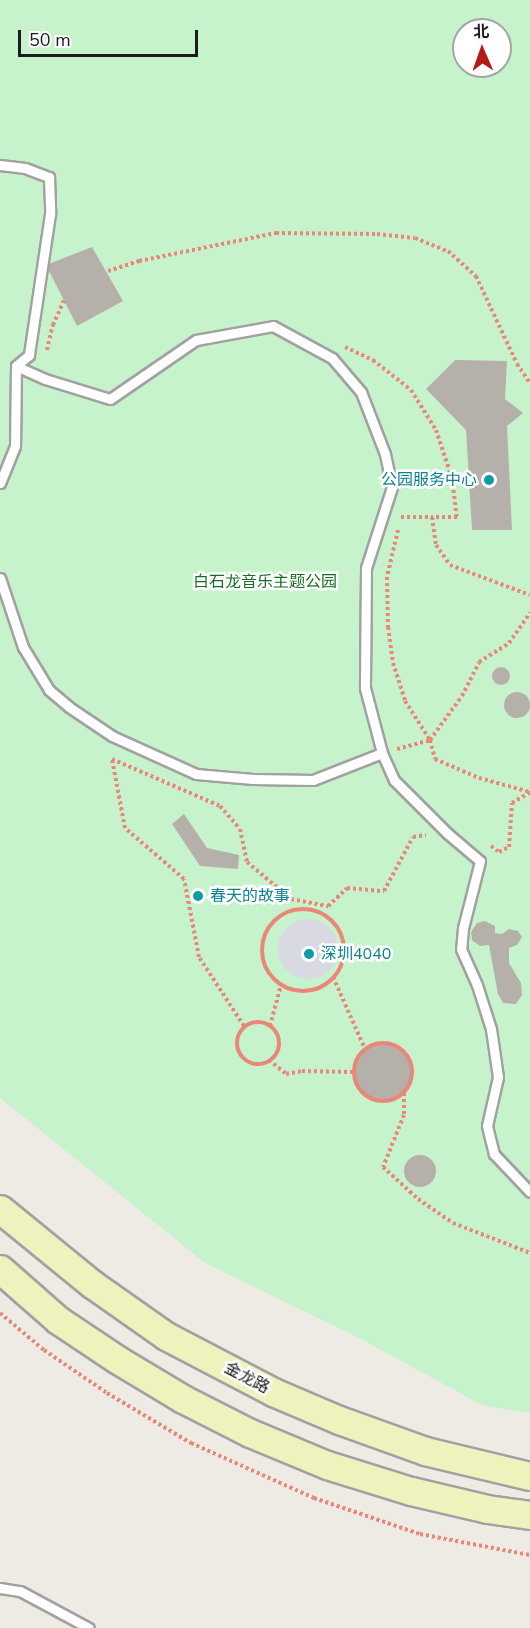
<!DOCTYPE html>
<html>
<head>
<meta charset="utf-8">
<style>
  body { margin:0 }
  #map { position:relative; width:530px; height:1628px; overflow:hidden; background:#edebe4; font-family:"Nunito Sans","Noto Sans SC",sans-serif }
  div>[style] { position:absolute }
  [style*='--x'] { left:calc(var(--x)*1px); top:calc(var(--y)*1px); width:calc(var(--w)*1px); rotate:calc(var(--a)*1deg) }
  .park>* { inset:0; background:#c6f3cb }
  .plaza>* { inset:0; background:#d9d9e3 }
  .round { border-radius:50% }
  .building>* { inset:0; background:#b6b0aa }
  .path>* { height:4px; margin-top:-2px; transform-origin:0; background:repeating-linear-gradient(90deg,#ea8778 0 3px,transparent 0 6px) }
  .path>.ring { margin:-2px; padding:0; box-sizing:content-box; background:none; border:4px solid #ea8778; border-radius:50% }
  .roads { filter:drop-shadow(2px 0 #a1a1a1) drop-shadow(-2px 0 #a1a1a1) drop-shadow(0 2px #a1a1a1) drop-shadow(0 -2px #a1a1a1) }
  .service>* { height:9px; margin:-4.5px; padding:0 4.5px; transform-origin:4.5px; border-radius:4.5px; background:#fff }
  .secondary>* { height:27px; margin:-13.5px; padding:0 13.5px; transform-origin:13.5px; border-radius:13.5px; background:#eef2bd }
  .dots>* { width:16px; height:16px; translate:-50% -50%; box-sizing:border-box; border:3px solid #fff; border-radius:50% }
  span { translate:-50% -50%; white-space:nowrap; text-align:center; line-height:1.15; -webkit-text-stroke:5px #fff; paint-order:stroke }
  .culture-label { font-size:16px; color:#0d838f }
  .right { translate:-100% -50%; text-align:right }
  .left { translate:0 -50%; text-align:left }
  .park-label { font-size:16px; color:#176f21 }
  .street-label { font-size:16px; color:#1d1d1d }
  .north { position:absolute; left:452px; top:18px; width:60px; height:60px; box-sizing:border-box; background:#fff; border:2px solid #a5a5a5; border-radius:50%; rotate:358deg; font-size:16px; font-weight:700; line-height:24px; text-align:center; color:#1d1d1d }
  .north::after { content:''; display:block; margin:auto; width:21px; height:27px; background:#b51a16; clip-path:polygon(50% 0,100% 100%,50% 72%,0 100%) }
  .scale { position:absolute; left:18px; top:30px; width:180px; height:27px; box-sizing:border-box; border:3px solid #1d1d1d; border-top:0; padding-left:8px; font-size:18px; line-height:21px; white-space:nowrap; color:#1d1d1d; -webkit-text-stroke:4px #fff; paint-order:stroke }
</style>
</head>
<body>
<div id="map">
  <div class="park">
    <i style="clip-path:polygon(evenodd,0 0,530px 0,530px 1413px,482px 1405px,359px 1338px,205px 1263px,0 1098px,0 0,464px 30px,500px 30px,500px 66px,464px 66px,464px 30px)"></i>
  </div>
  <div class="plaza">
    <i class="round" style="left:278px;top:919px;width:60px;height:60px"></i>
  </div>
  <div class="building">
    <i style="clip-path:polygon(92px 247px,123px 301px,77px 326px,46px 265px)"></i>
    <i style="clip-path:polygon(455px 360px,507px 361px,505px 399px,523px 413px,507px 426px,512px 530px,472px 530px,466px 430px,426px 389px)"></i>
    <i class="round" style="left:492px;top:667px;width:18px;height:18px"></i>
    <i class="round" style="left:504px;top:692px;width:26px;height:26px"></i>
    <i style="clip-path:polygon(184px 814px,207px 848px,239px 855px,238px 869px,200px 866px,172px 824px)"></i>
    <i style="clip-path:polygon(485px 921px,495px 926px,495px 933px,502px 934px,509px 929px,518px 931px,522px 937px,517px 945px,509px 948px,509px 963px,521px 983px,522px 995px,516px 1004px,503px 1003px,498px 994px,489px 945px,480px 946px,472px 940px,471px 932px,477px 923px)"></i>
    <i class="round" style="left:354px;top:1043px;width:58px;height:58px"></i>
    <i class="round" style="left:404px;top:1155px;width:32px;height:32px"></i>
  </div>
  <div class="path">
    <i style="--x:108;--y:271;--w:33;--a:-18"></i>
    <i style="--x:139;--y:261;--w:140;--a:-11.6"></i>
    <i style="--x:276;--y:233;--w:101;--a:0.6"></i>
    <i style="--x:377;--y:234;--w:38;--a:6"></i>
    <i style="--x:415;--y:238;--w:35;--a:22"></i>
    <i style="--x:448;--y:251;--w:38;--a:42"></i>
    <i style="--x:476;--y:276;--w:97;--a:65"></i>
    <i style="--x:517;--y:364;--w:23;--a:56"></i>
    <i style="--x:345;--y:347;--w:31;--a:25"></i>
    <i style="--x:373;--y:360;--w:48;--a:38.3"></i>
    <i style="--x:411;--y:390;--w:47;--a:58"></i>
    <i style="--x:436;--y:430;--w:51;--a:71.6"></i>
    <i style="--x:452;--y:478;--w:39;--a:83"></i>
    <i style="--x:457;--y:517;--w:25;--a:180"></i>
    <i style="--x:47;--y:350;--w:26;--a:-77"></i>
    <i style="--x:53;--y:325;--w:27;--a:-66"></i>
    <i style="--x:401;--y:517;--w:31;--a:0"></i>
    <i style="--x:432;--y:517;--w:28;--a:82"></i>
    <i style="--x:436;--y:545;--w:24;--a:55"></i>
    <i style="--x:450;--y:565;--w:85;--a:20.6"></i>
    <i style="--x:398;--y:530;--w:48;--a:103.2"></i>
    <i style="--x:387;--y:577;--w:50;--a:88.9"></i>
    <i style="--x:388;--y:627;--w:36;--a:82"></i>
    <i style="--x:393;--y:663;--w:40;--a:72"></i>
    <i style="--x:405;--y:701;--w:46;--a:57.3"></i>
    <i style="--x:430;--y:740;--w:54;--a:-54"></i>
    <i style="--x:462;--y:696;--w:38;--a:-63"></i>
    <i style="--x:479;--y:662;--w:36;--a:-32"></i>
    <i style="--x:509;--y:643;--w:37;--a:-55"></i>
    <i style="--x:397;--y:749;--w:34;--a:-15"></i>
    <i style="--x:430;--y:740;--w:20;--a:75"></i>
    <i style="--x:435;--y:759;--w:48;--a:23.4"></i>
    <i style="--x:479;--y:778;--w:53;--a:15.4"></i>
    <i style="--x:491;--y:846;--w:10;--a:37"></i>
    <i style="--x:499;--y:852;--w:11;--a:-27"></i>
    <i style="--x:509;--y:847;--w:44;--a:-86.1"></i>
    <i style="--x:512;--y:803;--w:21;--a:-31"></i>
    <i class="ring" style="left:262px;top:909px;width:78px;height:78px"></i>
    <i style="--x:333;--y:977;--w:79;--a:66"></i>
    <i class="ring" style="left:237px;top:1022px;width:38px;height:38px"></i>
    <i style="--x:244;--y:1026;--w:82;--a:-123.1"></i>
    <i style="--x:199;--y:957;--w:79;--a:-100.9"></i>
    <i style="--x:184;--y:879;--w:78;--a:-139.2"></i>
    <i style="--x:125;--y:828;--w:70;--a:-100.7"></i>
    <i style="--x:112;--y:759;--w:118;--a:23.5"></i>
    <i style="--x:220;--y:806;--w:30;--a:49"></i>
    <i style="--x:240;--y:829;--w:34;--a:78"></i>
    <i style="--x:247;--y:862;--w:57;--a:40.1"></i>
    <i style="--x:291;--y:899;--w:38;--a:11"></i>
    <i style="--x:328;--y:906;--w:26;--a:-43"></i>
    <i style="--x:347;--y:888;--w:37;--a:5"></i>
    <i style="--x:384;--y:891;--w:61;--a:-61.8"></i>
    <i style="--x:413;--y:837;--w:13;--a:-9"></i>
    <i style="--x:270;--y:1026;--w:42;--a:-75"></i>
    <i class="ring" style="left:354px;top:1043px;width:54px;height:54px"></i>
    <i style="--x:269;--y:1060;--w:22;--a:39"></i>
    <i style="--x:286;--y:1074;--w:16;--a:-11"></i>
    <i style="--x:302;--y:1071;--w:52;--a:1.1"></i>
    <i style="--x:404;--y:1093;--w:22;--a:90"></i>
    <i style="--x:404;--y:1115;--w:56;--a:112"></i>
    <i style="--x:383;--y:1167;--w:47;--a:42.4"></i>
    <i style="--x:418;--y:1199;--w:42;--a:34.4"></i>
    <i style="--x:453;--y:1223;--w:83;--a:21.3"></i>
    <i style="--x:0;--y:1313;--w:57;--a:40.1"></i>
    <i style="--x:44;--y:1350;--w:76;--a:34.3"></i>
    <i style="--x:107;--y:1393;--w:98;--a:30.8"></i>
    <i style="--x:191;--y:1443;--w:135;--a:24.1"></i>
    <i style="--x:314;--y:1498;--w:112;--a:18.8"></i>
    <i style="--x:420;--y:1534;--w:112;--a:10.8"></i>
  </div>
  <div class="roads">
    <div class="service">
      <i style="--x:0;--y:165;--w:25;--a:7"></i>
      <i style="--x:25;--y:168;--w:26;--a:21"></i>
      <i style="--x:49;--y:177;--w:37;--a:88"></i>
      <i style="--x:50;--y:214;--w:143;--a:98.5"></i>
      <i style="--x:29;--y:355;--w:17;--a:140"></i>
      <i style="--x:16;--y:366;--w:80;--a:90.7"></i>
      <i style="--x:15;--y:446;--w:40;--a:112"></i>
      <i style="--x:16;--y:366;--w:32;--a:24"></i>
      <i style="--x:45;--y:379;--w:68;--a:17.1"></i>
      <i style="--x:110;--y:399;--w:104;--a:-34.5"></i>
      <i style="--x:196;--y:340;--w:78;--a:-10.3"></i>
      <i style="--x:273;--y:326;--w:67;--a:28.5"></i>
      <i style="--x:332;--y:358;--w:45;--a:49.5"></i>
      <i style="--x:361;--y:392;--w:66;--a:68.8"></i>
      <i style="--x:385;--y:454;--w:34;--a:78"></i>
      <i style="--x:392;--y:487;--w:85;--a:107.8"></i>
      <i style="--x:366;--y:568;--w:120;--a:90.5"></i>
      <i style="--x:365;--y:688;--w:67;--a:75.3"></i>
      <i style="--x:0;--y:578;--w:73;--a:71.6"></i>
      <i style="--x:23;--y:647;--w:50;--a:58.8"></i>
      <i style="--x:49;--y:690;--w:26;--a:40"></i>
      <i style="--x:69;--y:707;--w:52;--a:34"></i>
      <i style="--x:112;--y:736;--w:92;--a:24.3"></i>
      <i style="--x:196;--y:774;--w:57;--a:5"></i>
      <i style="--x:253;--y:779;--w:60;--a:1"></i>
      <i style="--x:313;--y:780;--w:74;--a:-21.4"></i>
      <i style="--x:382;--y:753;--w:30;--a:66"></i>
      <i style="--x:394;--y:780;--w:75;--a:45"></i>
      <i style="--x:447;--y:833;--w:43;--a:40.3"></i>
      <i style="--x:480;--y:861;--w:69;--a:104.2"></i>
      <i style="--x:463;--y:928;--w:21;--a:95"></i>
      <i style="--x:461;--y:949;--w:39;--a:66"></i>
      <i style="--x:477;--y:985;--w:46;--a:72.3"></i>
      <i style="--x:491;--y:1029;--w:49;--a:81.7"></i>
      <i style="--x:498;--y:1077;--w:50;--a:102.7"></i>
      <i style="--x:487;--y:1126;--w:29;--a:76"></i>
      <i style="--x:494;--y:1154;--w:52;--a:46.5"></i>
      <i style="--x:0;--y:1588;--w:20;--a:9"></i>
      <i style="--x:20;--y:1591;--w:78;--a:28.2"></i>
    </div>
    <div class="secondary">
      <i style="--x:0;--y:1209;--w:119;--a:39.2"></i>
      <i style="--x:92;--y:1284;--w:90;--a:35.1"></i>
      <i style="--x:166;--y:1336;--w:121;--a:27.6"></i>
      <i style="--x:273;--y:1392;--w:72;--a:23"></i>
      <i style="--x:339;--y:1420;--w:91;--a:19.8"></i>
      <i style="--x:425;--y:1451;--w:108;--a:13.4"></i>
      <i style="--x:0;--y:1269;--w:77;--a:41.3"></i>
      <i style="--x:58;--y:1320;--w:72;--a:33.7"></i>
      <i style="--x:118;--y:1360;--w:76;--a:31"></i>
      <i style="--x:183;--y:1399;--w:75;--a:26.9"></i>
      <i style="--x:250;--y:1433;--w:83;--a:22.6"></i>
      <i style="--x:327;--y:1465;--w:88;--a:17.2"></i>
      <i style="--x:411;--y:1491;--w:78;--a:13.3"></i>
      <i style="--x:487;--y:1509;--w:43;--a:7.9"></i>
    </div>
  </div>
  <div class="dots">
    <i style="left:489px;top:480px;background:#0f9aa8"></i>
    <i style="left:198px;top:896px;background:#0f9aa8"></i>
    <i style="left:309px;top:954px;background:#0f9aa8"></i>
  </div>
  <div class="culture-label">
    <span class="right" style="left:477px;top:480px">公园服务中心</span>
    <span class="left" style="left:210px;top:896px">春天的故事</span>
    <span class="left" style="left:321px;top:954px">深圳4040</span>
  </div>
  <div class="park-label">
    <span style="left:265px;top:582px">白石龙音乐主题公园</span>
  </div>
  <div class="street-label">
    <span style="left:247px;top:1378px;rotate:28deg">金龙路</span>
  </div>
  <div class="north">北</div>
  <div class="scale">50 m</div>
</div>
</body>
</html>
